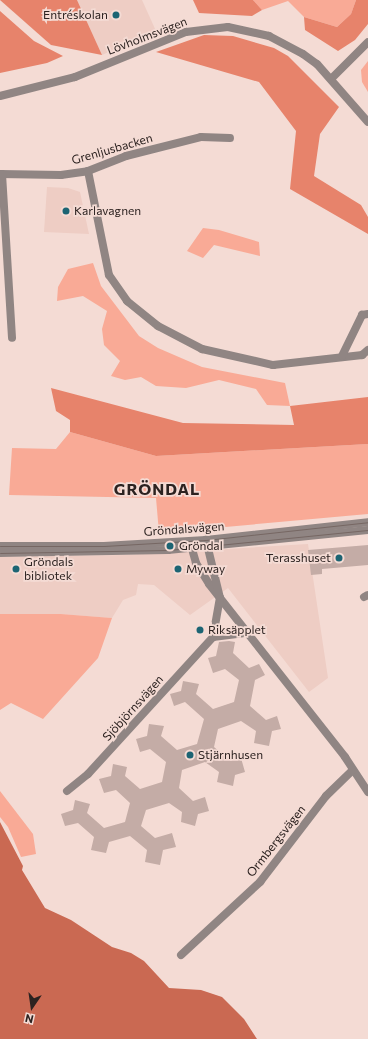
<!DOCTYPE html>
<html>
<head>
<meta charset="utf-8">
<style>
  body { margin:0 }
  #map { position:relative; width:368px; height:1039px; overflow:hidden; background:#f4dbd4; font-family:Commissioner,sans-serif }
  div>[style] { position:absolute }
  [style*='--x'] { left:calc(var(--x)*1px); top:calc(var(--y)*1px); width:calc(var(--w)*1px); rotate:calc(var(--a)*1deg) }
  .built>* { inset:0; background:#eecdc4 }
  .green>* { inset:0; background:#f9aa96 }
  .forest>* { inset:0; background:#e7836b }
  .water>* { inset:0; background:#ca6952 }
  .building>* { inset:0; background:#c4aca6 }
  .minor>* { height:8px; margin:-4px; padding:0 4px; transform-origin:4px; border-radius:4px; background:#908583 }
  .tertiary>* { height:8px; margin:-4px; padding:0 4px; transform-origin:4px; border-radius:4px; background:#908583 }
  .tram>* { height:1px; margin:-0.5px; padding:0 0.5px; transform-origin:0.5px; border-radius:0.5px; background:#766763 }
  .dots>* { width:11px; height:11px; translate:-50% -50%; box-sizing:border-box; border:2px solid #f4dbd4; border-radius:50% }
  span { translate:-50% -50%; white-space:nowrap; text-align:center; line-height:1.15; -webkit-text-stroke:3.5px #f4dbd4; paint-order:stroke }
  .poi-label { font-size:12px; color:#2c2220 }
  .right { translate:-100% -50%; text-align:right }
  .left { translate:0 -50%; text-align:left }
  .street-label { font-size:12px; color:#2c2220 }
  .district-label { font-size:16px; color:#2c2220; font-weight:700; letter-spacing:1px }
  .north { position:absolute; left:12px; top:987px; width:40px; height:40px; -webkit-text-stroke:3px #f4dbd4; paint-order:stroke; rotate:193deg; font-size:11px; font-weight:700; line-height:16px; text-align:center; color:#2c2220 }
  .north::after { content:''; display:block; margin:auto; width:14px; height:18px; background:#2c2220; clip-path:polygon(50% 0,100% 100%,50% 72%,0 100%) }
</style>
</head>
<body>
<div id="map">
  <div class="built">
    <i style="clip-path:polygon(77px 0,142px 0,156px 31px,102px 55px)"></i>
    <i style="clip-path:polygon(47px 187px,68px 188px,80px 192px,89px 234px,44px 232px)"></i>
    <i style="clip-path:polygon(308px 544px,328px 678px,309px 692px,228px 588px,190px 615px,154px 585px,138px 584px,136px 595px,123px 600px,112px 618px,61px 614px,0 614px,0 557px,127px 555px)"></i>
  </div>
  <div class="green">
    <i style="clip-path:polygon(253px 0,356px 0,351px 14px,337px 27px,304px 17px,288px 1px,262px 10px)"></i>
    <i style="clip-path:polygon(368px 61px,368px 92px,362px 82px,361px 70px)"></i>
    <i style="clip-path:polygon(203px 228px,219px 230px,259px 242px,260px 256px,214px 245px,203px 258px,187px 251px)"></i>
    <i style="clip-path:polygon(93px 263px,101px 286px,139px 336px,158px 348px,202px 367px,285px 383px,290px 406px,267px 405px,256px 389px,219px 380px,186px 388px,156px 386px,141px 377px,125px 380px,111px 376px,120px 361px,104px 345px,102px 329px,107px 311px,83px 296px,57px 301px,58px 287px,68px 269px)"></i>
    <i style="clip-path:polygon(70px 432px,156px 456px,368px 444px,368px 514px,159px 533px,156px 498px,9px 495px,12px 448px,56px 449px)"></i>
    <i style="clip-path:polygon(0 614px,61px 614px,112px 618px,98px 658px,43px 719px,11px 703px,0 710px)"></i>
    <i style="clip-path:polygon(0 791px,33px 834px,36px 854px,21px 857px,8px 827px,0 817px)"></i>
  </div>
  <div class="forest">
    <i style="clip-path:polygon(0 0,77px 0,102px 55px,51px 45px)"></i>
    <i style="clip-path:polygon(193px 0,253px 0,262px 10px,252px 16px,199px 13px)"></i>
    <i style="clip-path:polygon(356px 0,368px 0,368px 24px,355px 40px,338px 51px,305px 30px,304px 17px,337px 27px,351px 14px)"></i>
    <i style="clip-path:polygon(0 11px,34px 41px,63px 56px,47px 63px,0 73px)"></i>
    <i style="clip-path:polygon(204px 35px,233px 36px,274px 48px,288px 56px,339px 107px,320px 134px,314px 176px,361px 205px,368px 217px,368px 234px,290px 189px,296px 131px,259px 82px,156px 52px)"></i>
    <i style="clip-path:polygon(51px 388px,183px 423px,294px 425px,290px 406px,368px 397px,368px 444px,156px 456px,70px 432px,70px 420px,56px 411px)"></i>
  </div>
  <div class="water">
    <i style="clip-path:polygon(0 822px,23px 866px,22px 870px,45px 908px,71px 920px,112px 947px,131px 953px,144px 961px,169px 988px,201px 990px,222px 997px,244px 1019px,257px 1039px,0 1039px)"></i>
  </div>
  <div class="building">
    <i style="clip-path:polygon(368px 545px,368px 565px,322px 569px,322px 574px,311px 575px,308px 550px)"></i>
    <i style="clip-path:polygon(229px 641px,235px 642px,233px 653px,249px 668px,259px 664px,265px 675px,255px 680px,250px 706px,266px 720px,277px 716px,281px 729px,272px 731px,269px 746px,254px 743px,256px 731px,241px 721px,218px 729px,214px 747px,229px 760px,241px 758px,245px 772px,235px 775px,233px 786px,217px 782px,219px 772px,205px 762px,182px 770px,179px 788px,193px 801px,205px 797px,209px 811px,198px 814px,195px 826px,181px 822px,182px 812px,169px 803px,146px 810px,141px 826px,155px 838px,172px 833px,176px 847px,163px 850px,160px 865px,145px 862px,147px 850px,130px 836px,109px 842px,106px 853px,91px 850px,94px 837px,78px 823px,65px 826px,61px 814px,73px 810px,75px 800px,90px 804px,87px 813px,104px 828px,125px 822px,130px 803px,116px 790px,104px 793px,99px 779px,111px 776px,113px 764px,127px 767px,125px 776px,140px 789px,162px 782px,166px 762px,150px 749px,140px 752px,136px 739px,147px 736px,149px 724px,164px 726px,161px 736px,177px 750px,197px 744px,204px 719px,185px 702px,174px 706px,170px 694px,181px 691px,183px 681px,199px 684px,196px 694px,213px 709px,234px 702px,239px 680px,225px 669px,213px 673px,208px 658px,216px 656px,219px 642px)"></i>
  </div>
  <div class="minor">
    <i style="--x:331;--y:79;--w:52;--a:-45"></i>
    <i style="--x:88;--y:171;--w:106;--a:78.6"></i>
    <i style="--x:109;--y:275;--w:32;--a:55"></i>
    <i style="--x:127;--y:301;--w:40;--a:39"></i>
    <i style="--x:158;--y:326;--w:50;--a:27.6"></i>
    <i style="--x:202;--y:349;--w:73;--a:12.7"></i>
    <i style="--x:273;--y:365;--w:90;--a:-6.4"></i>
    <i style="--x:362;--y:355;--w:8;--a:-40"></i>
    <i style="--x:0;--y:174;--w:61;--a:0.9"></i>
    <i style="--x:61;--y:175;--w:27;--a:-8"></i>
    <i style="--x:88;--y:171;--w:41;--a:-21.5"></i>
    <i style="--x:126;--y:156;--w:77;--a:-14.2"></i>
    <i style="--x:201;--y:137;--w:29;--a:2"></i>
    <i style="--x:2;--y:174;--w:164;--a:86.5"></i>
    <i style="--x:342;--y:356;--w:46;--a:-64"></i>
    <i style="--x:362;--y:315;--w:6;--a:-9"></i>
    <i style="--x:190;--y:542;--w:22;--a:74"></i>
    <i style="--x:196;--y:563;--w:25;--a:58"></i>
    <i style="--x:209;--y:584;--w:220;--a:51.8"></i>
    <i style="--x:345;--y:757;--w:42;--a:56.7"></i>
    <i style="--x:364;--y:597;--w:4;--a:-27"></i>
    <i style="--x:213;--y:637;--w:34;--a:-7"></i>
    <i style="--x:67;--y:791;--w:27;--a:-39"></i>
    <i style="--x:88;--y:774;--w:185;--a:-47.6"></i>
    <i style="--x:213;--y:637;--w:40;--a:-80"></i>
    <i style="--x:220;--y:598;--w:60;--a:-103.6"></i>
    <i style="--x:181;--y:955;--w:108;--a:-42.7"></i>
    <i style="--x:260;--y:882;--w:108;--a:-52.5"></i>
    <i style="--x:326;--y:796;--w:36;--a:-44"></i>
  </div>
  <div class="tertiary">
    <i style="--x:0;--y:96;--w:77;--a:-14.2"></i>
    <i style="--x:75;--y:77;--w:120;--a:-22.1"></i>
    <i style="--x:186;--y:32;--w:42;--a:-6.8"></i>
    <i style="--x:228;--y:27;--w:42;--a:12.4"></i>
    <i style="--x:269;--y:36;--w:38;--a:28"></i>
    <i style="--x:303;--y:54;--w:17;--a:36"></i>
    <i style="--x:317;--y:64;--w:77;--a:48.7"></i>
    <i style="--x:0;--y:546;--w:104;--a:0"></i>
    <i style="--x:104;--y:546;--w:102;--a:-3.4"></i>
    <i style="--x:206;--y:540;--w:163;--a:-6.3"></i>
    <i style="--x:0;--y:553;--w:168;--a:-1"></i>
    <i style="--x:168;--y:550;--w:201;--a:-5.7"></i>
  </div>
  <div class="tram">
    <i style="--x:0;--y:546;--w:104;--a:0"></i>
    <i style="--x:104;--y:546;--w:102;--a:-3.4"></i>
    <i style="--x:206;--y:540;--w:163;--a:-6.3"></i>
    <i style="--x:0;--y:553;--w:168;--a:-1"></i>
    <i style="--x:168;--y:550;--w:201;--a:-5.7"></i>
  </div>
  <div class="dots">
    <i style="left:116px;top:15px;background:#1c6473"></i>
    <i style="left:66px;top:211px;background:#1c6473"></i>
    <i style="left:170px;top:546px;background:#1c6473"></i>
    <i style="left:339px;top:558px;background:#1c6473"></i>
    <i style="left:16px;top:569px;background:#1c6473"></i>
    <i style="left:178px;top:569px;background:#1c6473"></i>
    <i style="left:200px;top:630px;background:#1c6473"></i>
    <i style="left:190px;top:755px;background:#1c6473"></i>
  </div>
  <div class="poi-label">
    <span class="right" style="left:108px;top:15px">Entréskolan</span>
    <span class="left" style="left:74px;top:211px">Karlavagnen</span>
    <span class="left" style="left:179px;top:546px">Gröndal</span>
    <span class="right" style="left:331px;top:558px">Terasshuset</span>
    <span class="left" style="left:24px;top:569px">Gröndals<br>bibliotek</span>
    <span class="left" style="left:186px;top:569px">Myway</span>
    <span class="left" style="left:208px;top:630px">Riksäpplet</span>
    <span class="left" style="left:198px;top:755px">Stjärnhusen</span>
  </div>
  <div class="street-label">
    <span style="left:147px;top:36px;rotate:-21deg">Lövholmsvägen</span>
    <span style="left:112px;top:149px;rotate:-16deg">Grenljusbacken</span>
    <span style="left:184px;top:529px;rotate:-4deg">Gröndalsvägen</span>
    <span style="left:133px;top:708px;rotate:-48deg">Sjöbjörnsvägen</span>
    <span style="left:276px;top:841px;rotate:-52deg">Ormbergsvägen</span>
  </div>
  <div class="district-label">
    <span style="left:157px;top:489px">GRÖNDAL</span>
  </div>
  <div class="north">N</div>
</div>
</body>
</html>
